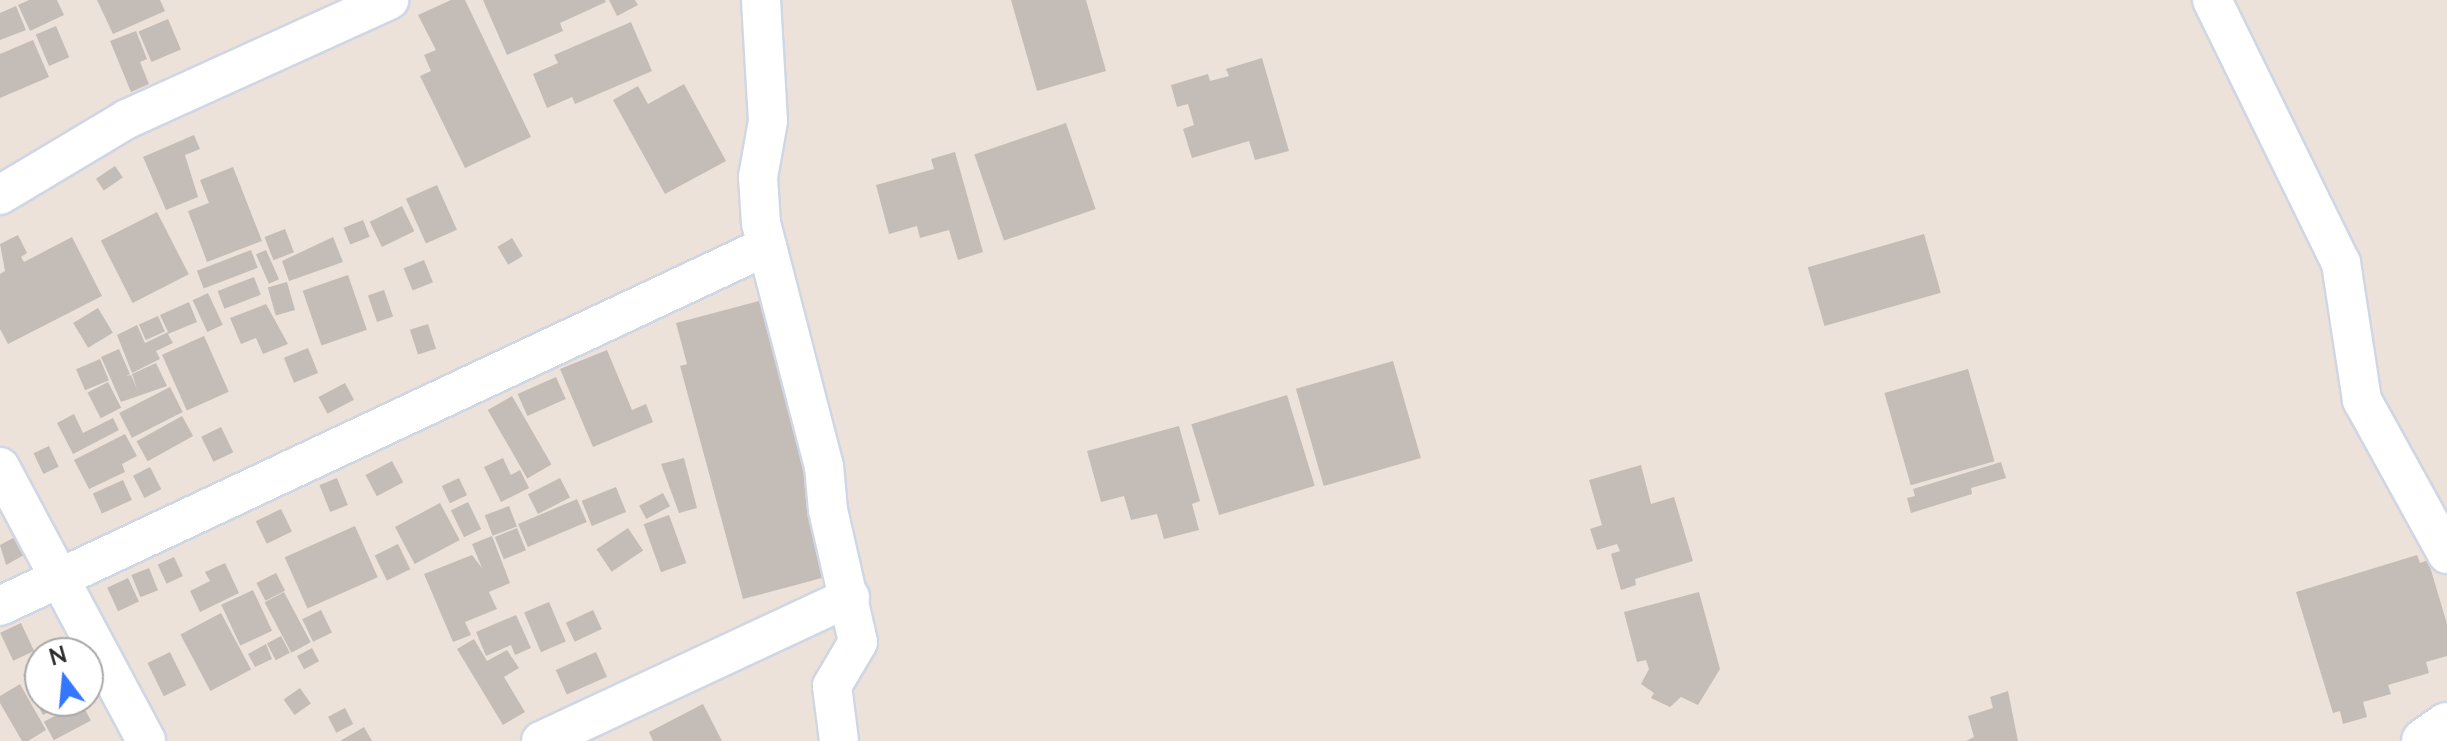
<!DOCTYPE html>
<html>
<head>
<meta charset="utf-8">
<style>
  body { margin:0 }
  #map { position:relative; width:2447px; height:741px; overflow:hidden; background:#ede2da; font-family:Lato,sans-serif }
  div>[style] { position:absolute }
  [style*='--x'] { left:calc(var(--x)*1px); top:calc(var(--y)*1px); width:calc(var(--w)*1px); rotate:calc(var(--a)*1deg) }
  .building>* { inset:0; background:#c4bcb7; transform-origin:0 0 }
  .roads { filter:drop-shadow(2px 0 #cfd6e4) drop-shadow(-2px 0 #cfd6e4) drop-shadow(0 2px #cfd6e4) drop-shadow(0 -2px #cfd6e4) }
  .minor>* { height:38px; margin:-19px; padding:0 19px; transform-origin:19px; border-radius:19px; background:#fff }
  .tertiary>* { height:44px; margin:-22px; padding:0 22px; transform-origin:22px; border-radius:22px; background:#fff }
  span { translate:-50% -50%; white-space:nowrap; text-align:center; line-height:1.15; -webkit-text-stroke:7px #fff; paint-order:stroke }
  .north { position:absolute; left:24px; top:637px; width:80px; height:80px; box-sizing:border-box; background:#fff; border:2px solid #a9a9a9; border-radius:50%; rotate:344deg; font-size:22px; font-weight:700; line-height:32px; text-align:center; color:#292929 }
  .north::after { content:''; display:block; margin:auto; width:28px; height:36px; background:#3477ff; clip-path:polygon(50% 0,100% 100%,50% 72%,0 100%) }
</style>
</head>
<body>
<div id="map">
  <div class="building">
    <i style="clip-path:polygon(29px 0,57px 0,64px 15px,30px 31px,18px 5px)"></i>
    <i style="clip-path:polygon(97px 0,160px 0,165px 11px,113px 34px)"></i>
    <i style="clip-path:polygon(451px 0,465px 0,531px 137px,465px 168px,420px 76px,431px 71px,424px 55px,436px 50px,418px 15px)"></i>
    <i style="clip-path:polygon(483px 0,605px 0,606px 2px,560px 23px,563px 31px,507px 55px)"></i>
    <i style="clip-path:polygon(609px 0,635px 0,638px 5px,617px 16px)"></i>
    <i style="clip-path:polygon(1011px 0,1086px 0,1106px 71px,1037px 91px)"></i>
    <i style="clip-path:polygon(16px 6px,26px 30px,0 40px,0 13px)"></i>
    <i style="left:168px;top:19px;width:33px;height:32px;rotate:67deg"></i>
    <i style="clip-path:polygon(631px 22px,652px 71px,575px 104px,572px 97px,547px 108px,533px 74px,558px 63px,554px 55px)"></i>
    <i style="left:56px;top:26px;width:34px;height:22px;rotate:67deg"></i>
    <i style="clip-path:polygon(136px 31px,147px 59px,140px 62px,149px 84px,131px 92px,110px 41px)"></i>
    <i style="clip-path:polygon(33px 40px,49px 77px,0 98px,0 54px)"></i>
    <i style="clip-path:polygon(1262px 58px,1289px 151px,1255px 160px,1249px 141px,1192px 158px,1183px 129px,1194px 125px,1188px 104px,1177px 107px,1171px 85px,1208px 74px,1210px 81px,1229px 76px,1226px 69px)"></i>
    <i style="clip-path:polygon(684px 84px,726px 161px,665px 194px,613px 100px,638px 86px,648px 104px)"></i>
    <i style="left:1066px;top:123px;width:91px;height:97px;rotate:71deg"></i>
    <i style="clip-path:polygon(194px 135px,200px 149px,185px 155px,198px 197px,166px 210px,143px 157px)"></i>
    <i style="clip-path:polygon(955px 152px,983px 252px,958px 260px,949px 230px,920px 238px,917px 226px,889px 234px,876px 185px,934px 169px,931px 159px)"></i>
    <i style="left:115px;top:166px;width:14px;height:23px;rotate:56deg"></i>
    <i style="clip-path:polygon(233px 167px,262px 241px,207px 262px,188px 211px,209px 203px,200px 180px)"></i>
    <i style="left:437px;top:185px;width:49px;height:34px;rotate:66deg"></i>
    <i style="left:402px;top:206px;width:28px;height:36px;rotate:64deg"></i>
    <i style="left:157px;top:212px;width:70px;height:63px;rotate:63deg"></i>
    <i style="left:363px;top:220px;width:18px;height:21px;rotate:68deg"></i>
    <i style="left:285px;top:229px;width:25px;height:22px;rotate:69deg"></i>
    <i style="left:1924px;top:234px;width:61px;height:121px;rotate:74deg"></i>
    <i style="clip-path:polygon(18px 235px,27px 253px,21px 257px,24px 262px,72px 237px,102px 296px,8px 344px,0 329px,0 274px,5px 271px,0 244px)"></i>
    <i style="clip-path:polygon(333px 237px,343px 262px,289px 281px,282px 261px)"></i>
    <i style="left:512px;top:238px;width:21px;height:17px;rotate:59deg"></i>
    <i style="left:251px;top:250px;width:19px;height:58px;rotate:69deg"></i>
    <i style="left:266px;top:250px;width:32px;height:11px;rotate:66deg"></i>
    <i style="left:424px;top:260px;width:24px;height:22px;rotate:68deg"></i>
    <i style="left:348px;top:275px;width:58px;height:48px;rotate:71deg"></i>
    <i style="left:254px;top:277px;width:19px;height:39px;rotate:69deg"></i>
    <i style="left:287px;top:282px;width:29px;height:20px;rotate:74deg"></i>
    <i style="left:384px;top:290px;width:28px;height:17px;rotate:71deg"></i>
    <i style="left:208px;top:293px;width:35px;height:17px;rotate:65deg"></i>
    <i style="clip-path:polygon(759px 301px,833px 575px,743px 599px,680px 366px,687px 364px,676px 323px)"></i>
    <i style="clip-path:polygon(189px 302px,197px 322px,168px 334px,173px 343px,156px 351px,160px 359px,132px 373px,117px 335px,137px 325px,145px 343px,168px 332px,160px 315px)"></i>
    <i style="clip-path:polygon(266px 304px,288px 344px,263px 354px,256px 338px,241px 344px,230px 318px)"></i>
    <i style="left:98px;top:308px;width:29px;height:29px;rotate:59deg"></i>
    <i style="left:158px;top:316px;width:17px;height:21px;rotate:66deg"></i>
    <i style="left:428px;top:324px;width:26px;height:19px;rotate:72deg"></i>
    <i style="left:204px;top:336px;width:61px;height:46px;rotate:66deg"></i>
    <i style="left:308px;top:348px;width:27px;height:26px;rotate:68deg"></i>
    <i style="clip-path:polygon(119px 349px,130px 374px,126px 376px,131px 375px,137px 389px,132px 374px,156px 363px,167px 386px,121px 402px,101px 357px)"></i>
    <i style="clip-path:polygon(607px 350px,632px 410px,646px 404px,653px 422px,593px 447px,560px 369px)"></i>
    <i style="left:100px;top:359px;width:23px;height:26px;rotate:67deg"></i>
    <i style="left:1393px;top:361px;width:101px;height:101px;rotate:74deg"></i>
    <i style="left:1968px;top:369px;width:96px;height:87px;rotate:74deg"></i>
    <i style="left:556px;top:377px;width:24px;height:42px;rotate:66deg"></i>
    <i style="left:108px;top:382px;width:29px;height:23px;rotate:63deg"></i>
    <i style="left:345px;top:383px;width:19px;height:30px;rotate:62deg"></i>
    <i style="left:170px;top:387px;width:28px;height:57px;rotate:63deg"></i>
    <i style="left:1287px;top:395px;width:95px;height:100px;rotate:73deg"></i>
    <i style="left:512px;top:396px;width:79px;height:28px;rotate:60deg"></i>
    <i style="clip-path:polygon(74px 414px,83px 433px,113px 418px,119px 430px,73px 454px,57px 423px)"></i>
    <i style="left:182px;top:416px;width:23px;height:52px;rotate:61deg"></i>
    <i style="clip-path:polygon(1179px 426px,1200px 501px,1192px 504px,1199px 530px,1164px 539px,1157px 514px,1131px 520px,1124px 496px,1101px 502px,1087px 451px)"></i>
    <i style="left:221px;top:427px;width:28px;height:22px;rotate:64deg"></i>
    <i style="clip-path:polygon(125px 434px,137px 456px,122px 464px,125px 472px,89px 489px,74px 460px)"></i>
    <i style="left:49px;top:446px;width:23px;height:17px;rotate:65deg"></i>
    <i style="clip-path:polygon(503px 458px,511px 475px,520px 470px,529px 488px,501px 502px,484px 467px)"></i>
    <i style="clip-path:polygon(684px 458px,697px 508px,679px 513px,661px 464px)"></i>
    <i style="left:392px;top:461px;width:24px;height:30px;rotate:62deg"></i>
    <i style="clip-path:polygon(2001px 462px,2006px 478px,1971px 488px,1972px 494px,1911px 513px,1907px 498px,1915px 496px,1913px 489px)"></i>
    <i style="clip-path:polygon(1641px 465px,1651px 504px,1674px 497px,1693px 561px,1635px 579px,1636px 585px,1621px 590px,1611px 554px,1620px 551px,1617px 544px,1597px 550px,1590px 529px,1602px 525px,1589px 480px)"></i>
    <i style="left:150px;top:467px;width:25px;height:19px;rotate:63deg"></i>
    <i style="left:337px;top:478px;width:29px;height:19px;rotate:68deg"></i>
    <i style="left:459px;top:478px;width:19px;height:19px;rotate:65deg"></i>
    <i style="left:560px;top:478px;width:22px;height:36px;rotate:63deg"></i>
    <i style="left:123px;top:480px;width:22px;height:33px;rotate:66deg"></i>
    <i style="left:616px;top:487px;width:27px;height:37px;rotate:68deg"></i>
    <i style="left:663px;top:493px;width:15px;height:27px;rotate:62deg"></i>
    <i style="left:577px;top:499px;width:25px;height:64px;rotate:67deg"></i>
    <i style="left:468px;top:502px;width:30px;height:19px;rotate:64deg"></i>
    <i style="left:440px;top:503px;width:42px;height:51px;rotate:62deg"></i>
    <i style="left:509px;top:506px;width:22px;height:26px;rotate:69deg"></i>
    <i style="left:281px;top:509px;width:25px;height:28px;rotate:64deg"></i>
    <i style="left:669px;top:515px;width:51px;height:27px;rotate:70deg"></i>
    <i style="left:355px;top:526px;width:56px;height:77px;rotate:66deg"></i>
    <i style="left:517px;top:528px;width:24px;height:24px;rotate:68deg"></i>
    <i style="left:628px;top:528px;width:27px;height:38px;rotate:56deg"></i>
    <i style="clip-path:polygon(492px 536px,510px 583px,489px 592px,497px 609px,465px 622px,471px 635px,453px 642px,424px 574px,472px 555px,482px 568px,472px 544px)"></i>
    <i style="clip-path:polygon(15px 537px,24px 555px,6px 565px,0 545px)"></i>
    <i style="left:398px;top:544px;width:28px;height:26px;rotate:64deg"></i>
    <i style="clip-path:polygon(2417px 555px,2420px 563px,2428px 560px,2447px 624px,2447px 656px,2426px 662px,2429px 673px,2388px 685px,2391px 694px,2363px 702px,2367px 717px,2343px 724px,2340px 711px,2333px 713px,2296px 592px)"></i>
    <i style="left:174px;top:557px;width:21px;height:18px;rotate:65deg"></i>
    <i style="clip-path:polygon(225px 563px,239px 593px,200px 612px,190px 591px,210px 581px,205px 572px)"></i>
    <i style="left:149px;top:568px;width:24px;height:19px;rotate:68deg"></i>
    <i style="left:276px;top:573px;width:20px;height:22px;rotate:63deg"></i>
    <i style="left:128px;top:578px;width:26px;height:23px;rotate:65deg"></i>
    <i style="left:253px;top:590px;width:45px;height:35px;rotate:65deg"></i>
    <i style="left:284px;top:592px;width:57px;height:22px;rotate:62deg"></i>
    <i style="clip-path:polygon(1699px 592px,1720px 669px,1698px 705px,1681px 697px,1670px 707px,1651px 698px,1654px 693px,1641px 684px,1649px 669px,1646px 660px,1637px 662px,1624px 612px)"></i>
    <i style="left:549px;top:602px;width:43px;height:27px;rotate:67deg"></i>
    <i style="left:321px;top:610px;width:25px;height:21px;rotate:64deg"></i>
    <i style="left:593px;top:610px;width:21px;height:30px;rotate:65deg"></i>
    <i style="left:221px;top:613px;width:64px;height:46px;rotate:62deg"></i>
    <i style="clip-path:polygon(516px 615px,531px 648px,515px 655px,511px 645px,486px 656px,476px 632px)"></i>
    <i style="left:21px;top:623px;width:31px;height:23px;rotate:65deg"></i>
    <i style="left:281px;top:636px;width:19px;height:16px;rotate:62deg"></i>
    <i style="clip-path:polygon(474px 639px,487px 661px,507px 650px,519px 668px,504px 677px,525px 712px,503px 725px,457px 649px)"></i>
    <i style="clip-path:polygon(266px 644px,272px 659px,255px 667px,248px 654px)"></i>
    <i style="left:312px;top:648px;width:15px;height:17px;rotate:62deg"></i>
    <i style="left:170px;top:652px;width:37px;height:25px;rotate:64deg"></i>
    <i style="left:596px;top:652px;width:27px;height:44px;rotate:66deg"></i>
    <i style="clip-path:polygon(40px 664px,40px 689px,35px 693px,23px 675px)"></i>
    <i style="clip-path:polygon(20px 684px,46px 730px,28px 741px,22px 741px,0 703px,0 696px)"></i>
    <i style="left:300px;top:688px;width:19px;height:20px;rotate:55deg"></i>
    <i style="clip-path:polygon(2008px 691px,2018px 741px,1966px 741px,1974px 737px,1968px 716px,1993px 708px,1990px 697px)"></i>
    <i style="clip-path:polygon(40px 698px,40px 701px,68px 701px,43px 715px,35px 700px)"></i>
    <i style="left:81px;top:702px;width:21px;height:42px;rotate:62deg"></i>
    <i style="clip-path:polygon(703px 704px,722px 741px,653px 741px,649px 732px)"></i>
    <i style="left:345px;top:708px;width:18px;height:19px;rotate:63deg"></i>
    <i style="clip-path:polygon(364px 727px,372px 741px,340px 741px)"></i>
  </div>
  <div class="roads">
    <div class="minor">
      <i style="--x:761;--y:0;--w:121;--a:86.7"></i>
      <i style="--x:768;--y:121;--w:57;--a:100.1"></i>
      <i style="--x:758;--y:177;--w:46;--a:86.3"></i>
      <i style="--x:761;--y:223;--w:251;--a:75.5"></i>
      <i style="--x:824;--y:466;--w:44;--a:84.8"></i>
      <i style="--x:828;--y:510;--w:135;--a:77.2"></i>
      <i style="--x:858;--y:642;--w:51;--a:120.6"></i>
      <i style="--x:832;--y:686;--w:55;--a:82.7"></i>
      <i style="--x:2212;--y:0;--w:293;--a:63.9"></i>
      <i style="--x:2341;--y:263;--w:139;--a:81.3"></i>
      <i style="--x:2362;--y:400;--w:176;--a:61.1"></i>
      <i style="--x:0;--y:195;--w:148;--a:-30.9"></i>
      <i style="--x:127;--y:119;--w:288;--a:-24.4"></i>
      <i style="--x:0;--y:467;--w:310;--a:61.9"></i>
      <i style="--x:0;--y:606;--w:847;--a:-25.14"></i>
      <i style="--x:541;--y:741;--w:341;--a:-25"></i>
    </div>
    <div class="tertiary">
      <i style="--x:2424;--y:741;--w:28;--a:-35"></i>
    </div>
  </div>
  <div class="north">N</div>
</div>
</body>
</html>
